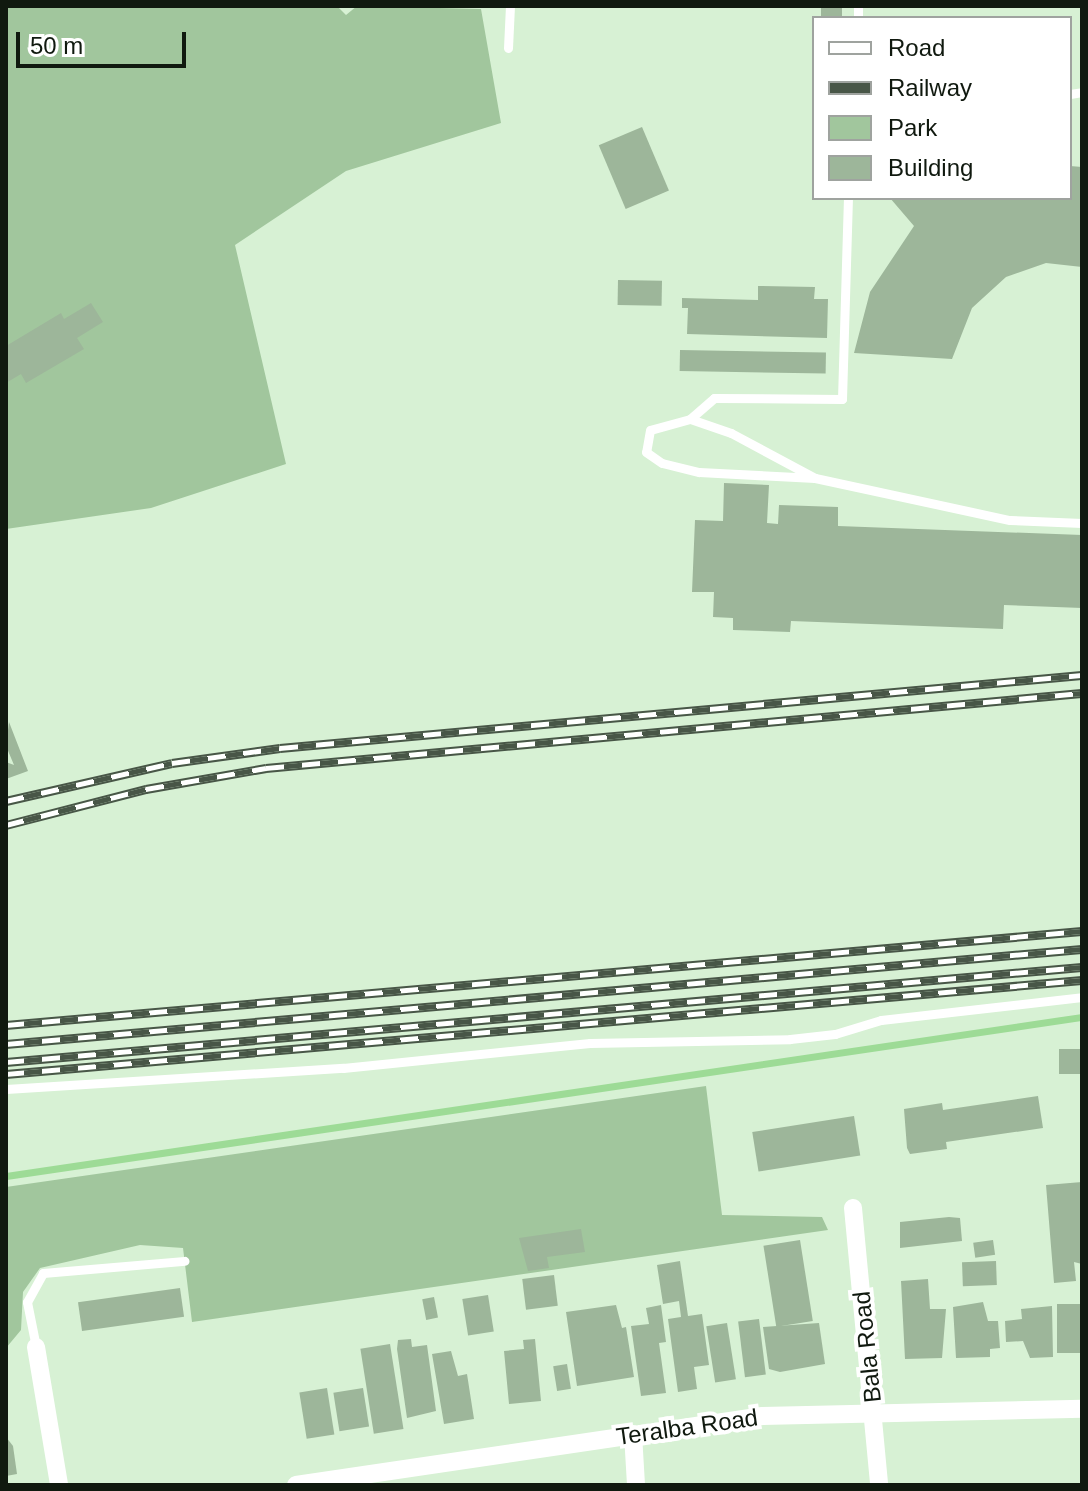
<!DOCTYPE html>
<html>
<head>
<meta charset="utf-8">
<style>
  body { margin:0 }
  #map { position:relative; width:1088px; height:1491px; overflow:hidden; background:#d7f1d4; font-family:Arial,sans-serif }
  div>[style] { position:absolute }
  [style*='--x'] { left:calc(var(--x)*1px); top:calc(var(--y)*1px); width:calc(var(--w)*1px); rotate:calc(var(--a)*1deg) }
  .green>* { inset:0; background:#a1c69d }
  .stream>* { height:7px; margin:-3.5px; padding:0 3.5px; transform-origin:3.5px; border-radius:3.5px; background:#9ddb96 }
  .building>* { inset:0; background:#9db69a; transform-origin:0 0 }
  .lane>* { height:9px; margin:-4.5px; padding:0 4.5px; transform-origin:4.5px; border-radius:4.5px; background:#fff }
  .street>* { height:18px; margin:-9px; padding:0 9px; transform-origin:9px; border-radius:9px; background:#fff }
  .rail>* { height:9px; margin-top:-4.5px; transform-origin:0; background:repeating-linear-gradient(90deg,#fff 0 18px,#485647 0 36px); box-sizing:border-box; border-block:2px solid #485647 }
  span { translate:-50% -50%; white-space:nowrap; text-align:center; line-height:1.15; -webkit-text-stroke:8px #fff; paint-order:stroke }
  .street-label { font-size:24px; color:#10190f }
  .frame { position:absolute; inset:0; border:8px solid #10190f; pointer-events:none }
  .legend { position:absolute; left:812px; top:16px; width:260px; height:184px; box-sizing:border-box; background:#fff; border:2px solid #9fa39f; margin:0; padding:10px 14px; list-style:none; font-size:24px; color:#10190f }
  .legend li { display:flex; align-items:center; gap:16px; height:40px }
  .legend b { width:40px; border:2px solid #9fa39f }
  .scale { position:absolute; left:16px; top:32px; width:170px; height:36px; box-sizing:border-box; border:4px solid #10190f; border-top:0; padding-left:10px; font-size:24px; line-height:28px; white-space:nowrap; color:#10190f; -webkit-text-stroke:6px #fff; paint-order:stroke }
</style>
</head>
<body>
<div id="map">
  <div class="green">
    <i style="clip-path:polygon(6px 6px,337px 6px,346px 15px,357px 6px,481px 9px,501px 123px,346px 171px,235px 245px,286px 464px,151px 508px,6px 529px)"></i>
    <i style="clip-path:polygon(706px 1086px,722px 1215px,822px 1217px,828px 1230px,192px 1322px,183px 1248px,140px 1245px,40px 1268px,23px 1292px,21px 1330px,6px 1348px,6px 1187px)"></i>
  </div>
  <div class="stream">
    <i style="--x:6;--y:1176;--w:1088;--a:-8.41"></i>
  </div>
  <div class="building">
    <i style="left:821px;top:6px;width:21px;height:12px"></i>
    <i style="left:642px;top:127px;width:69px;height:47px;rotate:67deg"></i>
    <i style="clip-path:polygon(1070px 166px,1082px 167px,1082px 267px,1046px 263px,1006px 277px,972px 308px,952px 359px,854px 353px,870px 292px,914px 226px,890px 198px,1070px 198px)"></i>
    <i style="left:618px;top:280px;width:44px;height:25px;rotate:1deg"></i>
    <i style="clip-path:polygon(758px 286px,815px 287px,814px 299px,828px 299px,827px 338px,687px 334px,688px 308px,682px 308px,682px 298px,758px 300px)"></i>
    <i style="clip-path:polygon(91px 303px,103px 322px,77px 338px,84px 349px,26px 383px,21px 374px,6px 383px,6px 346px,61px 313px,64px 319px)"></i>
    <i style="left:680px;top:350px;width:146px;height:21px;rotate:1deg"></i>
    <i style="clip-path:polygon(724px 483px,769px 485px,767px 523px,778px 524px,779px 505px,838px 507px,838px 526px,1082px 535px,1082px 608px,1004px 605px,1003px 629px,791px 621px,790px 632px,733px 630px,733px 618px,713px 617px,714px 592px,692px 592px,695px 520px,723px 521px)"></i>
    <i style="clip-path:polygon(9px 722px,28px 771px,6px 779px,6px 762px,14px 765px,6px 746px)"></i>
    <i style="left:1082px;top:1049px;width:25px;height:23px;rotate:90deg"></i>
    <i style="clip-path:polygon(1038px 1096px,1043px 1128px,946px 1142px,947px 1149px,910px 1154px,907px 1148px,904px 1109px,942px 1103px,943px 1110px)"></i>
    <i style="left:854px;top:1116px;width:40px;height:103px;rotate:81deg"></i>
    <i style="clip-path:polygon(1082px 1182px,1082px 1264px,1074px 1262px,1076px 1281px,1054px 1283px,1046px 1185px)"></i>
    <i style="clip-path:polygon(949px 1217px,960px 1218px,962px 1241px,900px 1248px,900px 1222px)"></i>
    <i style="clip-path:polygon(581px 1229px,585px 1252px,547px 1257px,549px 1268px,528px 1271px,519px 1238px)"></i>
    <i style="left:800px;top:1240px;width:82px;height:37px;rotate:81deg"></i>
    <i style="left:993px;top:1240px;width:15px;height:20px;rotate:82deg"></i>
    <i style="clip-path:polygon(680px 1261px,688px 1316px,702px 1314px,709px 1365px,694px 1367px,697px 1389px,678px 1392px,668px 1319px,681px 1317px,679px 1301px,663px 1304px,657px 1265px)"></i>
    <i style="left:996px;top:1261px;width:24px;height:34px;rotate:88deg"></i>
    <i style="left:554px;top:1275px;width:31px;height:32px;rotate:83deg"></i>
    <i style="clip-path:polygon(928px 1279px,930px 1309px,946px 1309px,942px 1358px,905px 1359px,901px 1281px)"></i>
    <i style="left:180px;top:1288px;width:29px;height:103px;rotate:82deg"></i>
    <i style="left:488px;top:1295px;width:37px;height:26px;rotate:81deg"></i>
    <i style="left:434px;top:1297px;width:21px;height:12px;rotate:79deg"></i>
    <i style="clip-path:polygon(983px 1302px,988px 1321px,998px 1321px,1000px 1348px,990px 1349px,990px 1357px,956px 1358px,953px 1307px)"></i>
    <i style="left:1082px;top:1304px;width:49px;height:25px;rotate:90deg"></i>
    <i style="clip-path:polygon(616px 1305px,622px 1328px,626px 1327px,634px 1377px,577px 1386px,566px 1312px)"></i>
    <i style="clip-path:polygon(661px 1305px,666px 1342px,659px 1343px,666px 1393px,641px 1396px,631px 1326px,649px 1324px,646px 1308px)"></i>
    <i style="clip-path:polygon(1052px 1306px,1053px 1357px,1030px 1358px,1023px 1341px,1006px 1342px,1005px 1321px,1022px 1319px,1021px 1309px)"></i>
    <i style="left:759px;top:1319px;width:56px;height:21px;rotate:83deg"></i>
    <i style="left:727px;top:1323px;width:57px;height:21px;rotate:81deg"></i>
    <i style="clip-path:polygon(819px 1323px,825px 1364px,780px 1372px,769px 1369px,763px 1327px)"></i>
    <i style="clip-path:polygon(411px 1339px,412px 1347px,427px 1345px,436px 1411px,407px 1418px,397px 1349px,398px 1340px)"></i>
    <i style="clip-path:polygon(535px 1339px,541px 1401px,509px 1404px,504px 1351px,524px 1349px,523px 1340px)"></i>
    <i style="left:390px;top:1344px;width:86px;height:30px;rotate:81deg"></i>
    <i style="clip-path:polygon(451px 1351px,458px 1376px,467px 1374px,474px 1419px,444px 1424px,432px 1354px)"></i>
    <i style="left:567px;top:1364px;width:25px;height:14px;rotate:81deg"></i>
    <i style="left:327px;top:1388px;width:47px;height:28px;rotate:81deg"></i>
    <i style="left:363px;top:1388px;width:39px;height:30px;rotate:81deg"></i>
    <i style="clip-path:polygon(6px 1437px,13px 1446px,17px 1474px,6px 1476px)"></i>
  </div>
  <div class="lane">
    <i style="--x:858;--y:18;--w:12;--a:-90"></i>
    <i style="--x:508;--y:48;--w:42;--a:-87.3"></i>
    <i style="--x:1070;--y:94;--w:12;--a:-9"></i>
    <i style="--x:690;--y:419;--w:32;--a:-41"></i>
    <i style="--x:714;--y:398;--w:128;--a:0.4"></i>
    <i style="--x:842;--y:399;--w:201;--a:-88.3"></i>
    <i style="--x:815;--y:478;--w:95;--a:-151.8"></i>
    <i style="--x:731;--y:433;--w:43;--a:-161.1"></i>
    <i style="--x:690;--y:419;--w:41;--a:164.6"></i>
    <i style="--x:650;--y:430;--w:22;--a:100"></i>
    <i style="--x:646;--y:452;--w:19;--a:35"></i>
    <i style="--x:662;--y:463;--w:38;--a:14"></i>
    <i style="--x:699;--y:472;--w:116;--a:3"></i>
    <i style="--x:815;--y:478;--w:199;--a:12.2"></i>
    <i style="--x:1010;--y:520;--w:72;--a:2.4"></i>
    <i style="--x:6;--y:1089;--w:338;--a:-3.6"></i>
    <i style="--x:343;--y:1068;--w:248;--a:-5.8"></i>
    <i style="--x:590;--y:1043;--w:200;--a:-1.1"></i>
    <i style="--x:790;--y:1039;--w:45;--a:-6.3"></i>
    <i style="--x:835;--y:1034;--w:48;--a:-16.9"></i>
    <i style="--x:881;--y:1020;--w:202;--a:-6.5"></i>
    <i style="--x:36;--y:1347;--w:46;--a:-101.3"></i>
    <i style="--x:27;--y:1302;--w:33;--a:-61"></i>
    <i style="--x:43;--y:1273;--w:142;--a:-4.9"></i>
  </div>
  <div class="street">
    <i style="--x:853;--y:1208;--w:278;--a:84.6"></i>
    <i style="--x:36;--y:1347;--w:140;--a:80.5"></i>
    <i style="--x:633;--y:1434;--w:51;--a:86.6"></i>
    <i style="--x:296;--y:1485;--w:471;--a:-8.4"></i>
    <i style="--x:762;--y:1416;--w:320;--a:-1.3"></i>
  </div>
  <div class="rail">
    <i style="--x:6;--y:801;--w:170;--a:-12.9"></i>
    <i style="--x:172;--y:763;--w:109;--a:-7.9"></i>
    <i style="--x:280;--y:748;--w:805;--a:-5.2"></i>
    <i style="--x:6;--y:825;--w:145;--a:-14.4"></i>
    <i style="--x:146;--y:789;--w:122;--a:-9.9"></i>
    <i style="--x:266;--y:768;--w:819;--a:-5.25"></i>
    <i style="--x:6;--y:1025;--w:1080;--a:-4.99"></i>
    <i style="--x:6;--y:1044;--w:1080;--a:-5.05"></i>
    <i style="--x:6;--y:1062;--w:1080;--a:-5.05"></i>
    <i style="--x:6;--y:1074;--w:1080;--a:-4.99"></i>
  </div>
  <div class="street-label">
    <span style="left:867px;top:1347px;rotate:-96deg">Bala Road</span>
    <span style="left:687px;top:1427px;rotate:-8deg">Teralba Road</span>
  </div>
  <div class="frame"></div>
  <ul class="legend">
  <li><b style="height:10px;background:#fff"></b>Road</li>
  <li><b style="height:10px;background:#485647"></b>Railway</li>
  <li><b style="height:22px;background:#a1c69d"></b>Park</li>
  <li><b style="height:22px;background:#9db69a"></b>Building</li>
  </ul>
  <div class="scale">50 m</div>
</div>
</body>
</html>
